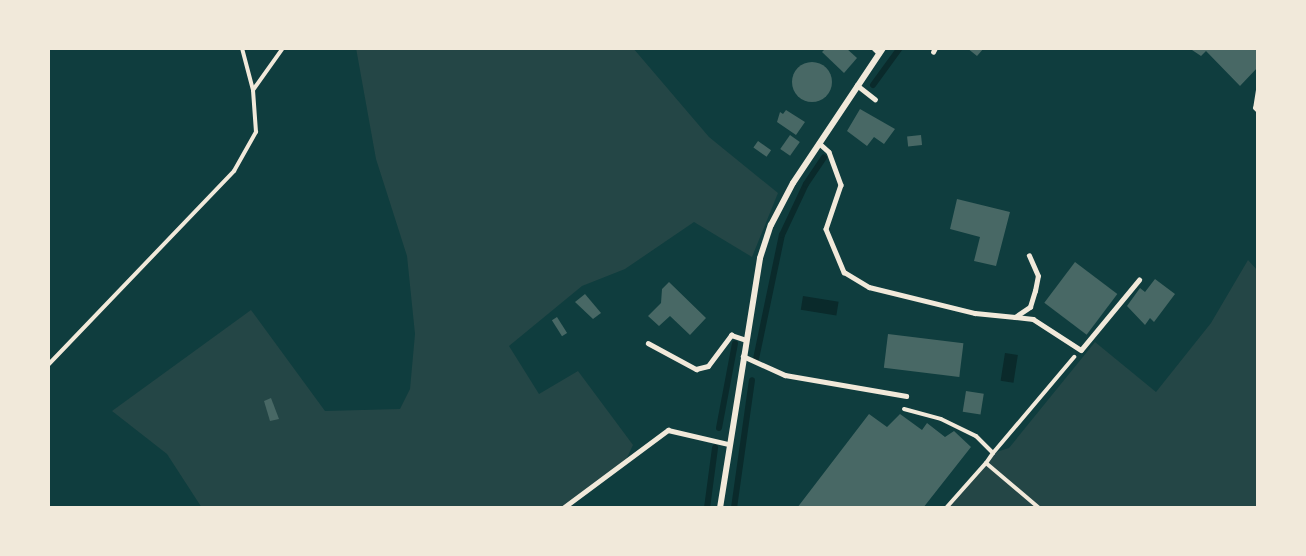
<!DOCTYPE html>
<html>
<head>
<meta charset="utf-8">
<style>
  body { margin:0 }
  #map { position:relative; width:1306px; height:556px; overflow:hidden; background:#0f3d3e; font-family:"PT Sans",sans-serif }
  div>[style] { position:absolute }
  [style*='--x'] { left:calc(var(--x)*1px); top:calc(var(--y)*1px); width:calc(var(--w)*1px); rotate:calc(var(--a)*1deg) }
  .green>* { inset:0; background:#244646 }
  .water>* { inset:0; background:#0a2a2b; transform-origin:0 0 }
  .stream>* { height:6px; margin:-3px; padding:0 3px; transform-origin:3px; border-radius:3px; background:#0a2a2b }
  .building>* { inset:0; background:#486865; transform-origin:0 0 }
  .round { border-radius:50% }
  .path>* { height:4px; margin:-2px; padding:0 2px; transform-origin:2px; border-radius:2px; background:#f1e9da }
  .service>* { height:4.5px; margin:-2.25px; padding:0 2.25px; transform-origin:2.25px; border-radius:2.25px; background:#f1e9da }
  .minor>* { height:6px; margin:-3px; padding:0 3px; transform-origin:3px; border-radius:3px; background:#f1e9da }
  span { translate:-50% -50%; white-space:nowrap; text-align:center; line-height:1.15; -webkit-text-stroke:6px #f1e9da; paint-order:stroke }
  .frame { position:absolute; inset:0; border:50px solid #f1e9da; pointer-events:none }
</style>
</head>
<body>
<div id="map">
  <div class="green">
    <i style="clip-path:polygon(356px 48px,633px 48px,709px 137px,778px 193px,752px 257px,694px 222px,625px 269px,582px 286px,509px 346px,539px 394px,578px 371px,633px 445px,623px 466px,563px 508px,202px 508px,167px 454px,112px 411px,251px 310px,325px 411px,400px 409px,410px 389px,415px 334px,407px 256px,376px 159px)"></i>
    <i style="clip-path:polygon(1248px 260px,1258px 271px,1258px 508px,946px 508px,993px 453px,1009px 448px,1095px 342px,1156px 392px,1211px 323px)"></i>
  </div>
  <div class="water">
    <i style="left:803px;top:296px;width:36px;height:14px;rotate:9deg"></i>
    <i style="left:1005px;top:353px;width:13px;height:28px;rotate:9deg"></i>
  </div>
  <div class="stream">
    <i style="--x:873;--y:85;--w:46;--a:-53.9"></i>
    <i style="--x:756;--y:359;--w:127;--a:-78.2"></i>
    <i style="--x:782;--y:235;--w:56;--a:-64.8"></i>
    <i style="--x:806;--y:184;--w:32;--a:-56"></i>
    <i style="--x:719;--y:428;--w:86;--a:-79.3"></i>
    <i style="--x:707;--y:508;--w:61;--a:-82.4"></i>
    <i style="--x:734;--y:508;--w:129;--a:-82"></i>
  </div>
  <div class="building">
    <i style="clip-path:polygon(826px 48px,846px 48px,857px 58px,844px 73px,822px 52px)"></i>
    <i style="clip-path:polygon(967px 48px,984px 48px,977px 56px)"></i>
    <i style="clip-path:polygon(1189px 48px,1258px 48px,1258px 67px,1240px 86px,1206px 51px,1201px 56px)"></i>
    <i class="round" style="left:792px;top:62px;width:40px;height:40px"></i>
    <i style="clip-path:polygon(860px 109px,895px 129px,884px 144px,874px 137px,867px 146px,847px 131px)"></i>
    <i style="clip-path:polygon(786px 110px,805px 122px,796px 135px,777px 122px,780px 112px,783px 114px)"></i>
    <i style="left:790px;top:135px;width:12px;height:17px;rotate:35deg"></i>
    <i style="left:921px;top:135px;width:10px;height:14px;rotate:84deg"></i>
    <i style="left:758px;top:141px;width:16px;height:8px;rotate:35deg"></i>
    <i style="clip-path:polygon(957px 199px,1010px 212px,996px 266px,974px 261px,980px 237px,950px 229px)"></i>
    <i style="left:1075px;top:262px;width:53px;height:51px;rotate:37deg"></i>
    <i style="clip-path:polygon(1155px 279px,1175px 294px,1154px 322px,1150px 318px,1145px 325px,1127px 306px,1140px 288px,1145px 292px)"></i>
    <i style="clip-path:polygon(669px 282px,706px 318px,690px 335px,670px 316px,659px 326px,648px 316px,661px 303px,662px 289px)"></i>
    <i style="clip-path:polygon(585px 294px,601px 313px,593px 319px,575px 302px)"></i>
    <i style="left:557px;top:317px;width:19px;height:6px;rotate:58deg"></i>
    <i style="left:888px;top:334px;width:76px;height:34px;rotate:7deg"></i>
    <i style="left:966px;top:391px;width:18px;height:21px;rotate:9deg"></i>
    <i style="clip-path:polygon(271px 398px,279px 419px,270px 421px,264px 401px)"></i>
    <i style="clip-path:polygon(869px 414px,887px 427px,900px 414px,922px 430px,927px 423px,945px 437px,954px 431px,971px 447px,923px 508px,797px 508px)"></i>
  </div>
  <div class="path">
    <i style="--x:253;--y:90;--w:52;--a:-54.5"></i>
    <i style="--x:1258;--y:90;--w:18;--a:99"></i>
    <i style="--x:1255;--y:108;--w:4;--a:45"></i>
    <i style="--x:48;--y:365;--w:269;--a:-46.2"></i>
    <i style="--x:234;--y:171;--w:45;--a:-60.6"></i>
    <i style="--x:256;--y:132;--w:42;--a:-94.1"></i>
    <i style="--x:253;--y:90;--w:43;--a:-104.7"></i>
    <i style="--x:904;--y:409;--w:38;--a:15"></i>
    <i style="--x:941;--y:419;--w:39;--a:26"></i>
    <i style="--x:976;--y:436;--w:24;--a:45"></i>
    <i style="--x:993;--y:453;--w:126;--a:-49.8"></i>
    <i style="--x:993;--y:453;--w:12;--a:125"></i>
    <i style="--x:986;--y:463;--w:70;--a:40.3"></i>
    <i style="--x:946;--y:508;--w:60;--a:-48.4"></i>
  </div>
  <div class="service">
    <i style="--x:874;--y:48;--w:7;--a:45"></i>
    <i style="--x:933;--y:52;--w:4;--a:-63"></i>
    <i style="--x:857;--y:85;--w:23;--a:38"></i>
    <i style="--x:819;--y:143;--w:13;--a:42"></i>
    <i style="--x:829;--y:152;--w:35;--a:70"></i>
    <i style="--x:841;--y:185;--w:46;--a:108.8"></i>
    <i style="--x:826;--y:229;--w:47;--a:67.3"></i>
    <i style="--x:844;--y:272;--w:29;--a:31"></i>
    <i style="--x:869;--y:287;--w:109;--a:13.8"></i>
    <i style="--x:975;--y:313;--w:40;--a:5.7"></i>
    <i style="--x:1015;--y:317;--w:18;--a:-34"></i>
    <i style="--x:1030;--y:307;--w:17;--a:-73"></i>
    <i style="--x:1035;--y:291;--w:15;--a:-79"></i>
    <i style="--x:1038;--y:276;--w:22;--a:-114"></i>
    <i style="--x:1015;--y:317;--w:18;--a:6"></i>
    <i style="--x:1033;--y:319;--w:57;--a:32.9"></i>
    <i style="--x:1081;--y:350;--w:91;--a:-50.4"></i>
    <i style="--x:648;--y:343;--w:55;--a:28.4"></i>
    <i style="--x:696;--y:369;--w:12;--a:-14"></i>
    <i style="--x:708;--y:366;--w:39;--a:-53"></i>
    <i style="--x:731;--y:335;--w:16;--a:18"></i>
    <i style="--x:743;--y:356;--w:46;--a:24.3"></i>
    <i style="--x:785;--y:375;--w:123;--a:9.8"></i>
    <i style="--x:563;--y:508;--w:131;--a:-36.6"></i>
    <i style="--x:668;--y:430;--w:62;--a:13.1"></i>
  </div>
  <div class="minor">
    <i style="--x:720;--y:508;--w:253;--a:-80.9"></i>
    <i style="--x:760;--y:258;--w:35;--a:-72"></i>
    <i style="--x:771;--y:225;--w:47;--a:-62.4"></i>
    <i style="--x:793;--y:183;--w:162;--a:-56.3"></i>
  </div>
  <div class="frame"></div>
</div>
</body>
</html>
